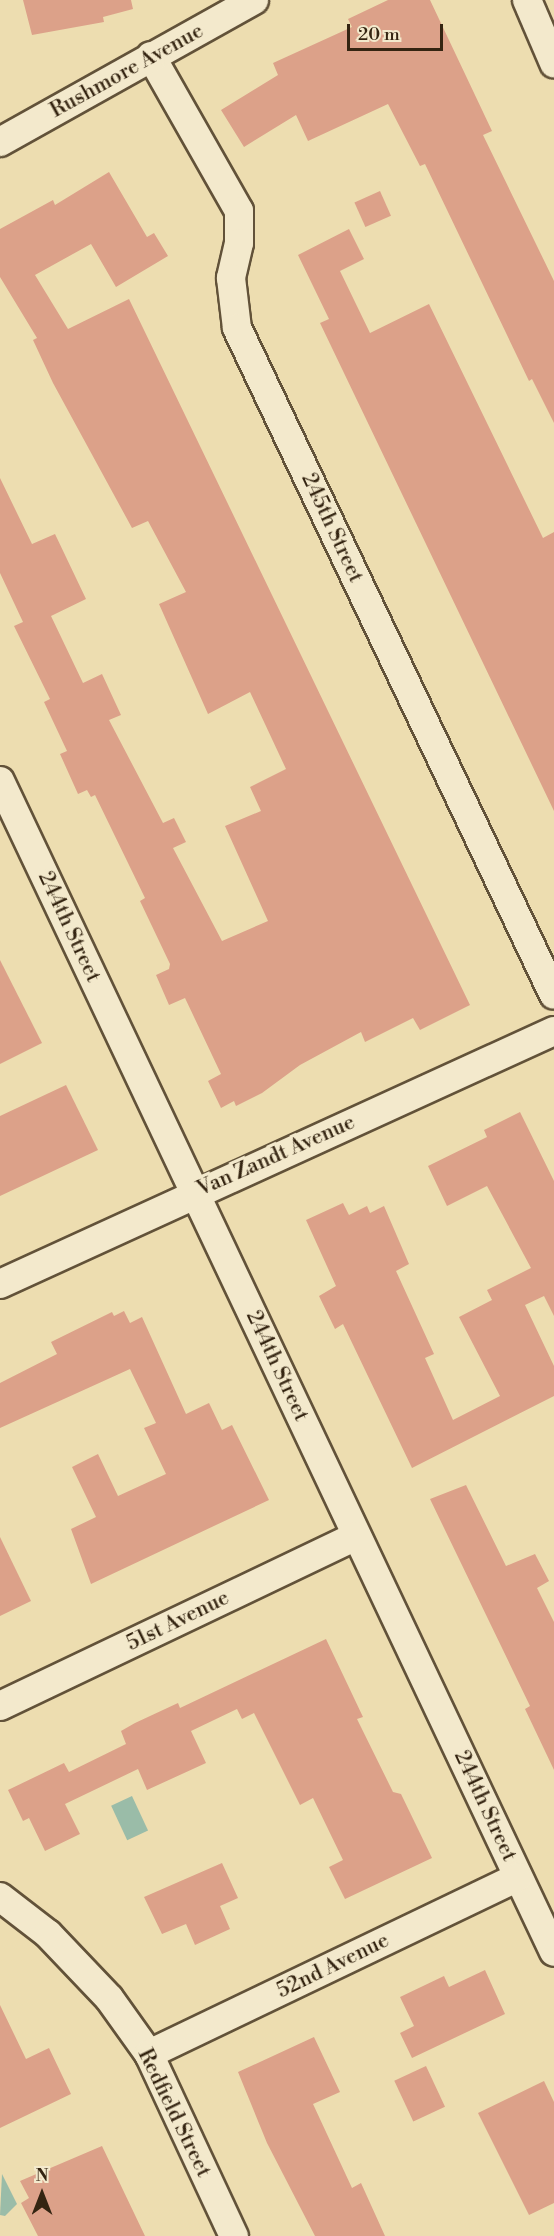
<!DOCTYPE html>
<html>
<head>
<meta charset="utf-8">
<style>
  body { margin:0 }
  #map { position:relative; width:554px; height:2236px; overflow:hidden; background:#edddb0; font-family:"Libre Bodoni",serif }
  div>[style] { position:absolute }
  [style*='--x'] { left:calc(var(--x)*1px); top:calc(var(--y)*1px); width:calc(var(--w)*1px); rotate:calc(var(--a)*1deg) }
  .water>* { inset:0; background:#9abca8; transform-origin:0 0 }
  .building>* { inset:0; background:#dca189; transform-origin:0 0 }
  .roads { filter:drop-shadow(2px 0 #625239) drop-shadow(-2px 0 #625239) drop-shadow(0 2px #625239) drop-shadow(0 -2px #625239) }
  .minor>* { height:28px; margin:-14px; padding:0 14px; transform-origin:14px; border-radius:14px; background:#f3e9cc }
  span { translate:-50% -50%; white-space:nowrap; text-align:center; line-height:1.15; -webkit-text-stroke:6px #f3e9cc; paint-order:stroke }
  .street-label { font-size:21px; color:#342411 }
  .north { position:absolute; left:12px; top:2164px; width:60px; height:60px; -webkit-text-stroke:4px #f3e9cc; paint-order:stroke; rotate:0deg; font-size:16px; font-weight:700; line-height:24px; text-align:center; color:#342411 }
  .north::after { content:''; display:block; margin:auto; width:21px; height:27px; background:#342411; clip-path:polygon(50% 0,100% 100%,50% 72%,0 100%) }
  .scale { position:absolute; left:347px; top:24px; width:96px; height:27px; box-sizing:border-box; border:3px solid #342411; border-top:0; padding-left:8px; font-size:18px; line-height:21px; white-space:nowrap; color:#342411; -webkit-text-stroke:4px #f3e9cc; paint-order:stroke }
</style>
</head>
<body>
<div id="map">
  <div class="water">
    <i style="left:132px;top:1796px;width:38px;height:23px;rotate:65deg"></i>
    <i style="clip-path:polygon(2px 2174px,17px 2204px,5px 2216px,0 2215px)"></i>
  </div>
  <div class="building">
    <i style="clip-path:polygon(23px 0,131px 0,133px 9px,103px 17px,104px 22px,32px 35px)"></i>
    <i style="clip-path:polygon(388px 0,430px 0,492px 131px,483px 135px,554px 281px,554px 423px,532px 379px,529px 381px,425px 164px,420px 166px,388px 104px,308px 141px,296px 115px,244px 147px,221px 110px,278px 75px,273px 63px,352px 27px,348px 19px)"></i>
    <i style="clip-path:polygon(109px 172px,147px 237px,154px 233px,168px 256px,116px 287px,91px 244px,35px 275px,68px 329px,129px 299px,470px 1005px,420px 1030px,413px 1018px,365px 1042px,361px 1032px,300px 1065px,262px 1093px,236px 1106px,234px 1101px,221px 1108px,208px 1081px,221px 1074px,185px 998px,169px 1005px,156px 975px,169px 969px,170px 964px,140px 901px,145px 898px,95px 795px,91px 797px,87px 790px,78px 794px,60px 754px,67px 751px,44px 702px,50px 699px,14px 626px,23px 622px,0 573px,0 478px,32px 544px,55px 534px,86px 599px,51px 616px,83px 683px,102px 674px,121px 715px,109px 720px,163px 823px,174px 818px,186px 842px,173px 848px,222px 941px,268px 921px,225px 826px,261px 811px,250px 787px,286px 769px,250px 692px,208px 714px,159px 604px,186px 592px,148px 521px,132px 528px,53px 383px,33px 340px,37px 338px,0 277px,0 229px,53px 200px,55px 205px)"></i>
    <i style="left:380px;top:191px;width:27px;height:28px;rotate:66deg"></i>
    <i style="clip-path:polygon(349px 229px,364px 259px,340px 271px,370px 333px,429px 304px,543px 538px,554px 532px,554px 811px,320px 323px,329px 319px,298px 255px)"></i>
    <i style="clip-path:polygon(0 960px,42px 1043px,0 1064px)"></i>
    <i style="clip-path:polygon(66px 1085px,98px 1150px,0 1196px,0 1116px)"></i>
    <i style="clip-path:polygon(520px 1112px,554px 1181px,554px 1316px,544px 1296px,525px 1305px,554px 1366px,554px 1396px,412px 1468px,343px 1324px,335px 1329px,319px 1296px,336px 1286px,306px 1220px,343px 1203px,349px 1215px,367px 1206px,370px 1213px,384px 1206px,409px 1264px,396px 1271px,434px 1354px,425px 1358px,453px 1420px,500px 1396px,459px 1317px,492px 1300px,487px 1290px,531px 1268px,487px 1186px,447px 1206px,428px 1166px,487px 1137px,484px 1130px)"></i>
    <i style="clip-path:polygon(124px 1311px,130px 1323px,142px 1317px,186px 1414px,209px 1403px,222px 1430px,232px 1425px,269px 1500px,91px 1584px,71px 1529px,96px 1517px,72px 1467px,98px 1454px,118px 1496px,166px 1474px,144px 1428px,156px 1423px,130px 1369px,0 1428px,0 1383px,57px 1354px,51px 1342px,112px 1312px,114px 1316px)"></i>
    <i style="clip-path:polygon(466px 1485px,506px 1566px,535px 1554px,549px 1581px,537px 1588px,554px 1622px,554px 1770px,525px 1709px,530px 1706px,430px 1499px)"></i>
    <i style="clip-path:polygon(0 1537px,31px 1601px,0 1616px)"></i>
    <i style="clip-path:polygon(326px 1639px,363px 1717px,357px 1719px,393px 1792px,401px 1794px,432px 1858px,345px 1899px,329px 1867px,343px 1860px,313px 1798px,300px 1805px,254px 1713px,242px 1719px,237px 1709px,191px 1731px,206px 1763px,147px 1790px,138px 1769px,65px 1804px,80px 1834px,45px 1851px,29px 1818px,23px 1821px,8px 1790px,64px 1763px,69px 1772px,126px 1744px,121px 1731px,135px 1723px,178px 1703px,180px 1708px)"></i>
    <i style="clip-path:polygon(222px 1863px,238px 1898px,220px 1906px,230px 1929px,195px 1945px,186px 1924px,162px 1934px,144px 1897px)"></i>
    <i style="clip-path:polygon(485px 1970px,505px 2014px,412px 2058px,400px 2033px,414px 2026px,400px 1997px,444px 1976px,449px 1987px)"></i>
    <i style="clip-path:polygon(0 2005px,26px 2059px,49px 2048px,71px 2094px,0 2128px)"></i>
    <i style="clip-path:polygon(314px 2037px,340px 2092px,313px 2104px,352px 2188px,361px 2183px,385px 2236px,315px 2236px,267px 2143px,238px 2072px)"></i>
    <i style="left:426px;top:2066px;width:45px;height:35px;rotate:65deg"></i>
    <i style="clip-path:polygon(544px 2081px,554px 2102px,554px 2203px,529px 2215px,478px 2113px)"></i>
    <i style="clip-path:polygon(102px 2146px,145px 2236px,38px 2236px,21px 2203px,29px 2198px,20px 2181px)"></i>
  </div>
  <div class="roads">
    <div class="minor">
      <i style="--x:527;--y:0;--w:69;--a:66.8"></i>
      <i style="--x:151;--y:56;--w:178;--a:60.4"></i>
      <i style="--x:239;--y:211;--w:32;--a:90"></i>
      <i style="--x:239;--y:243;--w:36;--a:103"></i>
      <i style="--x:231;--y:278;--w:50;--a:83.2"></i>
      <i style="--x:237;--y:328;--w:738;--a:64.58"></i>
      <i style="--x:0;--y:142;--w:291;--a:-29.2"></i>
      <i style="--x:0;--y:781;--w:1295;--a:64.68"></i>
      <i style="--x:0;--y:1284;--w:609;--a:-24.55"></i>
      <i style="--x:0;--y:1706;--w:395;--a:-25.5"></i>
      <i style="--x:0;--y:1897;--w:61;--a:37.6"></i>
      <i style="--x:48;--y:1934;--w:88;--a:46.4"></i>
      <i style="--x:109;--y:1998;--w:69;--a:54.5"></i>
      <i style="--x:149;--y:2054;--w:201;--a:65"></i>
      <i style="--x:149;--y:2054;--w:409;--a:-25.6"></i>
    </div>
  </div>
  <div class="street-label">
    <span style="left:127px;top:71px;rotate:-29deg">Rushmore Avenue</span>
    <span style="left:332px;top:528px;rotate:65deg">245th Street</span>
    <span style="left:69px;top:927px;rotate:65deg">244th Street</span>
    <span style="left:276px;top:1156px;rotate:-24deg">Van Zandt Avenue</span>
    <span style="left:277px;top:1366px;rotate:65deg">244th Street</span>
    <span style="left:178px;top:1621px;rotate:-26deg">51st Avenue</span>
    <span style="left:485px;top:1806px;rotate:65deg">244th Street</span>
    <span style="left:333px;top:1966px;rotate:-26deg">52nd Avenue</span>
    <span style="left:174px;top:2113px;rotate:64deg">Redfield Street</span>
  </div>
  <div class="north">N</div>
  <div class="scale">20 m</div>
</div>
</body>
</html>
